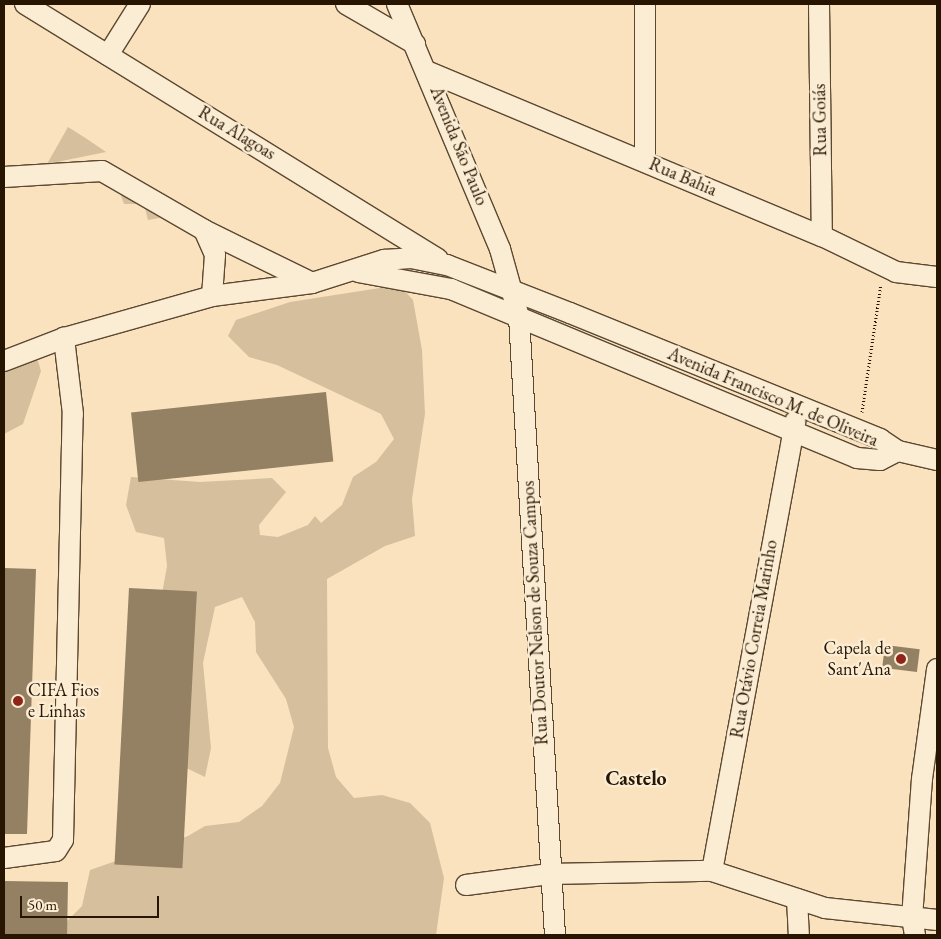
<!DOCTYPE html>
<html>
<head>
<meta charset="utf-8">
<style>
  body { margin:0 }
  #map { position:relative; width:941px; height:939px; overflow:hidden; background:#f9e2bd; font-family:"EB Garamond",serif }
  div>[style] { position:absolute }
  [style*='--x'] { left:calc(var(--x)*1px); top:calc(var(--y)*1px); width:calc(var(--w)*1px); rotate:calc(var(--a)*1deg) }
  .green>* { inset:0; background:#d5bf9d }
  .building>* { inset:0; background:#948063; transform-origin:0 0 }
  .path>* { height:3px; margin-top:-1.5px; transform-origin:0; background:repeating-linear-gradient(90deg,#271501 0 1px,transparent 0 3.5px) }
  .roads { filter:drop-shadow(1px 0 #5c4830) drop-shadow(-1px 0 #5c4830) drop-shadow(0 1px #5c4830) drop-shadow(0 -1px #5c4830) }
  .minor>* { height:20px; margin:-10px; padding:0 10px; transform-origin:10px; border-radius:10px; background:#fbecd4 }
  .dots>* { width:14px; height:14px; translate:-50% -50%; box-sizing:border-box; border:2px solid #fbecd4; border-radius:50% }
  span { translate:-50% -50%; white-space:nowrap; text-align:center; line-height:1.15; -webkit-text-stroke:5px #fbecd4; paint-order:stroke }
  .street-label { font-size:18px; color:#271501 }
  .poi-label { font-size:18px; color:#271501 }
  .right { translate:-100% -50%; text-align:right }
  .left { translate:0 -50%; text-align:left }
  .quarter-label { font-size:20px; color:#271501; font-weight:700 }
  .frame { position:absolute; inset:0; border:5px solid #271501; pointer-events:none }
  .scale { position:absolute; left:20px; top:896px; width:139px; height:22px; box-sizing:border-box; border:2px solid #271501; border-top:0; padding-left:6px; font-size:15px; line-height:18px; white-space:nowrap; color:#271501; -webkit-text-stroke:4px #fbecd4; paint-order:stroke }
</style>
</head>
<body>
<div id="map">
  <div class="green">
    <i style="clip-path:polygon(68px 127px,87px 139px,106px 152px,47px 164px)"></i>
    <i style="clip-path:polygon(117px 184px,171px 216px,148px 220px,144px 204px,124px 204px)"></i>
    <i style="clip-path:polygon(399px 285px,413px 300px,422px 350px,425px 414px,412px 499px,415px 536px,385px 546px,327px 579px,328px 748px,336px 777px,354px 798px,382px 795px,410px 803px,430px 823px,444px 878px,436px 935px,64px 935px,67px 921px,82px 906px,90px 870px,188px 836px,205px 826px,239px 822px,262px 806px,280px 783px,294px 727px,286px 699px,256px 652px,255px 622px,242px 597px,215px 607px,203px 663px,211px 748px,205px 777px,178px 764px,162px 594px,167px 566px,164px 538px,136px 532px,126px 505px,131px 477px,200px 482px,272px 478px,286px 492px,259px 525px,260px 535px,278px 537px,308px 525px,315px 516px,321px 523px,342px 505px,353px 477px,376px 462px,394px 439px,381px 414px,277px 365px,249px 357px,228px 336px,236px 320px,290px 302px)"></i>
    <i style="clip-path:polygon(4px 350px,25px 352px,38px 361px,41px 371px,23px 424px,4px 434px)"></i>
  </div>
  <div class="building">
    <i style="left:326px;top:392px;width:70px;height:196px;rotate:84deg"></i>
    <i style="clip-path:polygon(4px 568px,36px 569px,27px 834px,4px 834px)"></i>
    <i style="left:129px;top:588px;width:68px;height:277px;rotate:3deg"></i>
    <i style="left:885px;top:645px;width:35px;height:23px;rotate:7deg"></i>
    <i style="left:4px;top:881px;width:64px;height:54px;rotate:1deg"></i>
  </div>
  <div class="path">
    <i style="--x:862;--y:412;--w:129;--a:-81.6"></i>
  </div>
  <div class="roads">
    <div class="minor">
      <i style="--x:25;--y:4;--w:485;--a:31.7"></i>
      <i style="--x:346;--y:4;--w:80;--a:30.1"></i>
      <i style="--x:397;--y:4;--w:266;--a:67.2"></i>
      <i style="--x:500;--y:249;--w:71;--a:74.4"></i>
      <i style="--x:519;--y:317;--w:619;--a:86.67"></i>
      <i style="--x:819;--y:4;--w:232;--a:89.3"></i>
      <i style="--x:108;--y:55;--w:60;--a:-57.9"></i>
      <i style="--x:429;--y:72;--w:426;--a:22.7"></i>
      <i style="--x:822;--y:236;--w:82;--a:25.9"></i>
      <i style="--x:896;--y:272;--w:41;--a:7"></i>
      <i style="--x:645;--y:160;--w:156;--a:-90"></i>
      <i style="--x:4;--y:177;--w:98;--a:-3.5"></i>
      <i style="--x:102;--y:171;--w:118;--a:30"></i>
      <i style="--x:204;--y:230;--w:120;--a:26.1"></i>
      <i style="--x:204;--y:230;--w:27;--a:66"></i>
      <i style="--x:215;--y:255;--w:41;--a:94.2"></i>
      <i style="--x:358;--y:272;--w:95;--a:10.4"></i>
      <i style="--x:451;--y:289;--w:440;--a:22.6"></i>
      <i style="--x:857;--y:458;--w:23;--a:5"></i>
      <i style="--x:880;--y:460;--w:20;--a:-27"></i>
      <i style="--x:4;--y:361;--w:64;--a:-21"></i>
      <i style="--x:64;--y:338;--w:154;--a:-15.8"></i>
      <i style="--x:212;--y:296;--w:101;--a:-7.4"></i>
      <i style="--x:312;--y:283;--w:76;--a:-17.7"></i>
      <i style="--x:384;--y:260;--w:27;--a:-4"></i>
      <i style="--x:411;--y:258;--w:37;--a:11"></i>
      <i style="--x:447;--y:265;--w:132;--a:21.3"></i>
      <i style="--x:570;--y:313;--w:335;--a:22.1"></i>
      <i style="--x:880;--y:439;--w:22;--a:34"></i>
      <i style="--x:898;--y:451;--w:40;--a:13"></i>
      <i style="--x:4;--y:858;--w:52;--a:-7.7"></i>
      <i style="--x:56;--y:851;--w:13;--a:-58"></i>
      <i style="--x:63;--y:840;--w:426;--a:-88.7"></i>
      <i style="--x:73;--y:414;--w:77;--a:-96.8"></i>
      <i style="--x:712;--y:871;--w:458;--a:-79.5"></i>
      <i style="--x:466;--y:885;--w:84;--a:-7.5"></i>
      <i style="--x:549;--y:874;--w:163;--a:-1.1"></i>
      <i style="--x:712;--y:871;--w:119;--a:18.1"></i>
      <i style="--x:825;--y:908;--w:113;--a:6.1"></i>
      <i style="--x:797;--y:899;--w:36;--a:87"></i>
      <i style="--x:915;--y:935;--w:17;--a:-100"></i>
      <i style="--x:912;--y:918;--w:139;--a:-85.9"></i>
      <i style="--x:922;--y:779;--w:111;--a:-82.2"></i>
    </div>
  </div>
  <div class="dots">
    <i style="left:901px;top:659px;background:#8f2418"></i>
    <i style="left:18px;top:701px;background:#8f2418"></i>
  </div>
  <div class="street-label">
    <span style="left:820px;top:120px;rotate:-91deg">Rua Goiás</span>
    <span style="left:237px;top:133px;rotate:31deg">Rua Alagoas</span>
    <span style="left:459px;top:146px;rotate:68deg">Avenida São Paulo</span>
    <span style="left:683px;top:177px;rotate:23deg">Rua Bahia</span>
    <span style="left:773px;top:397px;rotate:23deg">Avenida Francisco M. de Oliveira</span>
    <span style="left:535px;top:613px;rotate:-93deg">Rua Doutor Nelson de Souza Campos</span>
    <span style="left:754px;top:639px;rotate:-80deg">Rua Otávio Correia Marinho</span>
  </div>
  <div class="poi-label">
    <span class="right" style="left:891px;top:659px">Capela de<br>Sant'Ana</span>
    <span class="left" style="left:28px;top:701px">CIFA Fios<br>e Linhas</span>
  </div>
  <div class="quarter-label">
    <span style="left:636px;top:778px">Castelo</span>
  </div>
  <div class="frame"></div>
  <div class="scale">50 m</div>
</div>
</body>
</html>
